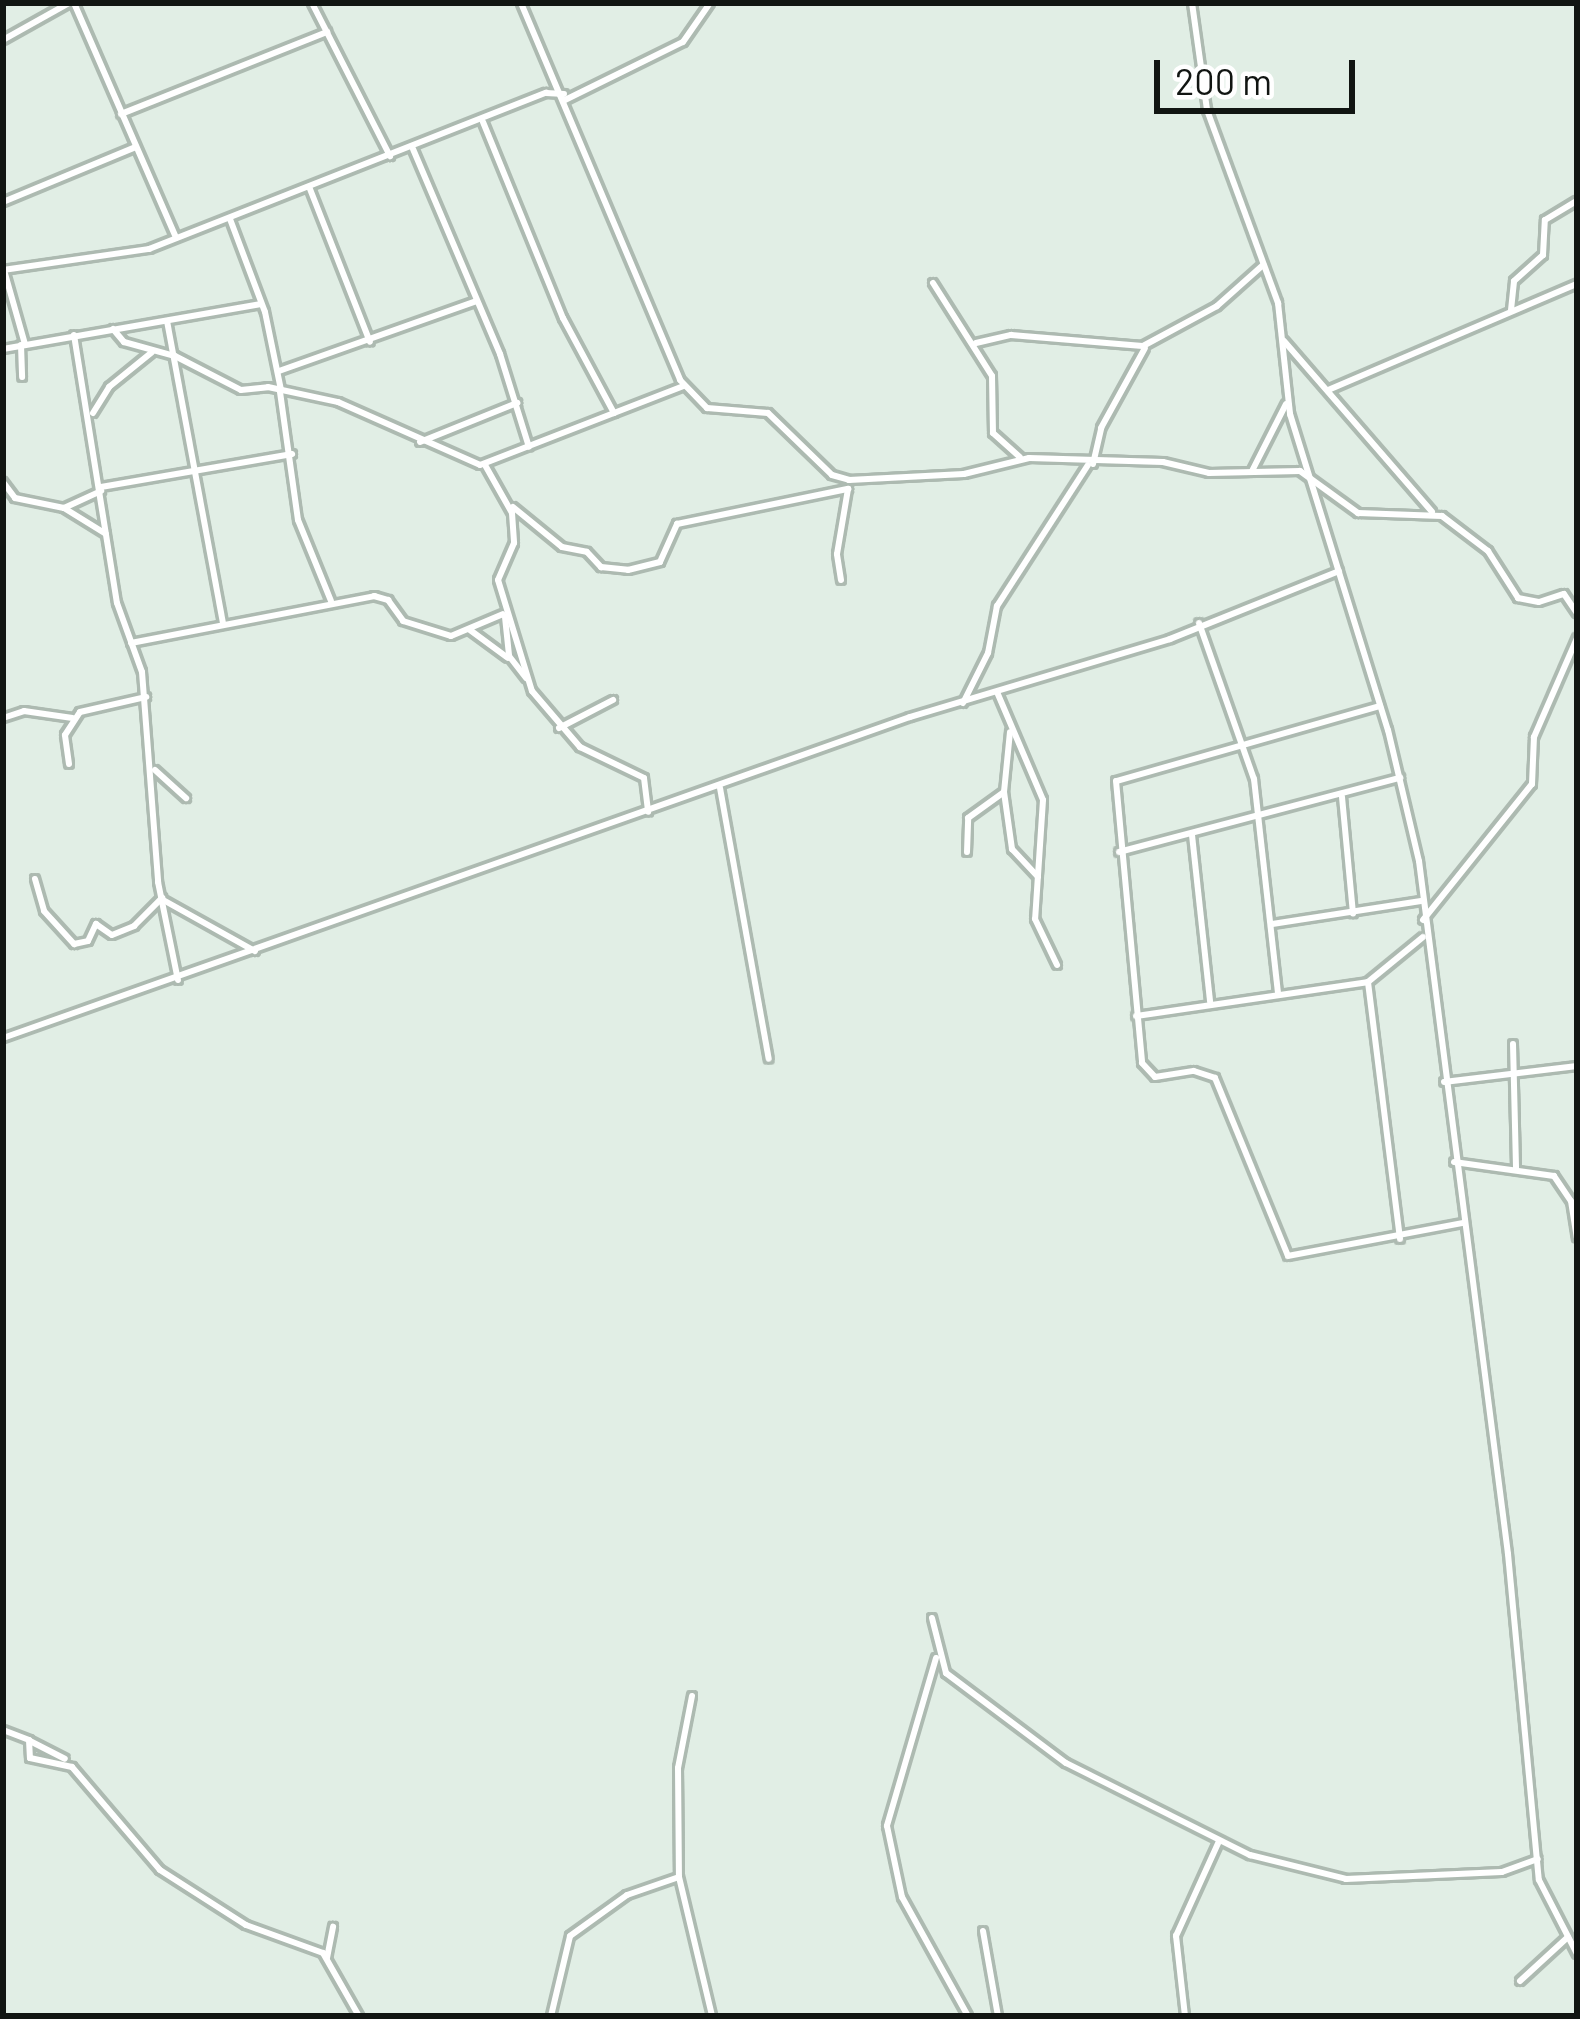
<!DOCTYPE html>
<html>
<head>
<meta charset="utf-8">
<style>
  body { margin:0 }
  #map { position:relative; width:1580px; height:2019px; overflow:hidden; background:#e1eee5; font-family:Barlow,sans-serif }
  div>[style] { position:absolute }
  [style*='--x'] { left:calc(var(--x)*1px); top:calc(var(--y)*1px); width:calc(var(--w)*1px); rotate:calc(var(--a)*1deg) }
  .roads { filter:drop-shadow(3px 0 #adbab1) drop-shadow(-3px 0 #adbab1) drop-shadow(0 3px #adbab1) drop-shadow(0 -3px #adbab1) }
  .street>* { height:6px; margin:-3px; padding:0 3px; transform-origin:3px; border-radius:3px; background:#fff }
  span { translate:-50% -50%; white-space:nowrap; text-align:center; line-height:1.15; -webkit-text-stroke:12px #fff; paint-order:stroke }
  .frame { position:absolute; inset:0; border:6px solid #111512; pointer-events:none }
  .scale { position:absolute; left:1154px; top:60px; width:201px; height:54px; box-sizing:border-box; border:6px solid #111512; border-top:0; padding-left:15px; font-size:36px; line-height:42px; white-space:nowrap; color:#111512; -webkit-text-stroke:9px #fff; paint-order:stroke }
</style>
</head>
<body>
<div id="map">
  <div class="roads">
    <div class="street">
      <i style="--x:74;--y:3;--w:256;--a:66.5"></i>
      <i style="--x:312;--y:3;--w:172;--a:63"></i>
      <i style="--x:521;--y:3;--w:409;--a:67.1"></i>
      <i style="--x:680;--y:380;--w:39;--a:46"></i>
      <i style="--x:707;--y:408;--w:61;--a:4.7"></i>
      <i style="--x:768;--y:413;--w:89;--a:44.1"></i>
      <i style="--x:832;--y:475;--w:18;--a:16"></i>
      <i style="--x:849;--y:480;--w:115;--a:-3"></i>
      <i style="--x:964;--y:474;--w:67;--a:-13.8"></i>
      <i style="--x:1029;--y:458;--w:134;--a:1.7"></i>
      <i style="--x:1163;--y:462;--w:47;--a:13.4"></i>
      <i style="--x:1209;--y:473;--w:91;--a:-1.3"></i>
      <i style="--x:1300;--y:471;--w:72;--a:35.9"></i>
      <i style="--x:1358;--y:513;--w:84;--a:2"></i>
      <i style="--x:1442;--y:516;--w:58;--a:37.3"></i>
      <i style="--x:1488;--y:551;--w:56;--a:57.4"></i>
      <i style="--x:1518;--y:598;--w:21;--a:11"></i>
      <i style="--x:1539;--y:602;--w:26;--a:-18"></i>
      <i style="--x:1564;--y:594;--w:23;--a:56"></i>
      <i style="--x:1192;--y:3;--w:108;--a:82"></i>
      <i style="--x:1207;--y:110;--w:206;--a:69.8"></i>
      <i style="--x:1278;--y:303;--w:112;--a:83.8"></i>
      <i style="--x:1290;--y:414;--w:331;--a:72.8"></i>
      <i style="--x:1388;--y:730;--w:135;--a:76.7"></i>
      <i style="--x:1419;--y:861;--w:699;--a:82.68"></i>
      <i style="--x:1508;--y:1554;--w:327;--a:84.6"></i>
      <i style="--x:1539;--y:1880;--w:83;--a:62.8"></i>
      <i style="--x:3;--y:40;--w:76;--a:-29.3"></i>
      <i style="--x:565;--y:100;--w:131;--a:-26.2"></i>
      <i style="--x:683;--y:42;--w:47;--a:-55.3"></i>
      <i style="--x:121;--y:114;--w:222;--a:-21.7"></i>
      <i style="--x:483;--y:122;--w:212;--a:67.8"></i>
      <i style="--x:563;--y:318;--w:108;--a:61.8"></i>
      <i style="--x:413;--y:149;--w:223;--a:67"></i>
      <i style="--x:500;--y:354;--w:97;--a:72.7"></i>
      <i style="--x:310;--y:189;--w:164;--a:68.6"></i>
      <i style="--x:3;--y:202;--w:144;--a:-22.5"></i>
      <i style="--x:230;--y:219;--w:99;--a:69.4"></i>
      <i style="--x:265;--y:312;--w:80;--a:78.4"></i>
      <i style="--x:3;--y:270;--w:148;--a:-8.2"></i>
      <i style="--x:149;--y:249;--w:427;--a:-21.5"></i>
      <i style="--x:546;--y:93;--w:18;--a:3"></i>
      <i style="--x:4;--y:270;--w:77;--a:74.2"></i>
      <i style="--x:933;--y:283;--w:110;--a:57.6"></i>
      <i style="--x:992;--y:376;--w:57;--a:89"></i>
      <i style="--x:993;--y:433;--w:36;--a:42"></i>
      <i style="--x:1511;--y:310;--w:29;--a:-84"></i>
      <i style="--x:1514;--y:281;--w:39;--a:-42"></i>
      <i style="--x:1543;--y:255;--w:35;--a:-87"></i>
      <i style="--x:1545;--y:220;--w:37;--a:-31"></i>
      <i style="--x:167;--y:321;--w:307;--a:79.5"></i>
      <i style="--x:113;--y:329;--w:17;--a:50"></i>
      <i style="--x:124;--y:342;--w:53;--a:15.4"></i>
      <i style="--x:175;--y:356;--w:74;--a:27.3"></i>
      <i style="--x:241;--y:390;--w:27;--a:-6"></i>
      <i style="--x:268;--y:387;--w:72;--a:12.1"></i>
      <i style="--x:338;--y:402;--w:155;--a:23.9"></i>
      <i style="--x:480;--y:465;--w:219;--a:-21.2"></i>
      <i style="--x:74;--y:335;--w:271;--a:80.9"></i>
      <i style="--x:117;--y:603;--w:73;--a:70.1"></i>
      <i style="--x:142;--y:672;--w:211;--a:85.6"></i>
      <i style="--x:158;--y:882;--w:100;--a:78.5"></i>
      <i style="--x:1284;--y:341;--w:226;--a:49.1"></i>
      <i style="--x:976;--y:343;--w:36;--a:-13"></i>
      <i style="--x:1011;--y:335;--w:132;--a:4.8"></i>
      <i style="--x:1143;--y:346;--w:84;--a:-28.4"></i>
      <i style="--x:1217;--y:306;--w:62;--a:-41.7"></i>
      <i style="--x:21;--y:345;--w:32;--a:88"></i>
      <i style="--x:3;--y:349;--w:262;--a:-9.9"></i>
      <i style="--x:279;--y:371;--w:210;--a:-19.5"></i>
      <i style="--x:1328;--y:390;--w:271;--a:-23.1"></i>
      <i style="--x:280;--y:392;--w:129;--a:82"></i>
      <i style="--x:298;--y:520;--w:87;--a:67.8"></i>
      <i style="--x:93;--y:413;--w:31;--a:-58"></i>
      <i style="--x:109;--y:387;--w:55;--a:-39.1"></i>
      <i style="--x:420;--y:442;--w:105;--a:-21.9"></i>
      <i style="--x:1093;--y:464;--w:37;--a:-77"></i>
      <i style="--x:1101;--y:428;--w:91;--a:-61.2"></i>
      <i style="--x:485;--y:465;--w:55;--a:60.6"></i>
      <i style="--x:512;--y:513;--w:30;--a:86"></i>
      <i style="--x:514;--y:543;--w:40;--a:113.4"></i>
      <i style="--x:498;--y:580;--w:116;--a:73"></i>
      <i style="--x:532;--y:691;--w:74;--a:49.4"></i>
      <i style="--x:580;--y:747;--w:71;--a:25.8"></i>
      <i style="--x:644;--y:778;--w:34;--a:83"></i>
      <i style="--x:1252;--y:471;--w:75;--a:-63.1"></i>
      <i style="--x:3;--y:482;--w:20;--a:53"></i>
      <i style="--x:15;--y:498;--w:50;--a:11.5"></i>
      <i style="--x:64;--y:508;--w:41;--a:-24.7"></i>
      <i style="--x:101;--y:487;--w:194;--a:-9.8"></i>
      <i style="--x:513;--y:507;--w:63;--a:39.2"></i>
      <i style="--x:562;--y:547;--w:25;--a:11"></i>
      <i style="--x:587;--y:552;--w:21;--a:47"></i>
      <i style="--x:601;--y:567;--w:27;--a:6"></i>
      <i style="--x:628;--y:570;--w:33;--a:-14"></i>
      <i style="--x:660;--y:562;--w:42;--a:-65.9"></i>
      <i style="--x:677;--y:524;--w:175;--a:-11.6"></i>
      <i style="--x:64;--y:508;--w:49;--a:31.8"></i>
      <i style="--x:841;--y:580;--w:26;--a:-99"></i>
      <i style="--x:837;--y:554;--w:66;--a:-80.4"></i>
      <i style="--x:505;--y:617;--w:39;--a:84"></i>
      <i style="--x:509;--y:656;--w:28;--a:52"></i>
      <i style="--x:1199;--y:623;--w:165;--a:70.6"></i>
      <i style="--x:1254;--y:779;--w:215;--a:83.6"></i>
      <i style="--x:470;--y:630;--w:47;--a:36.4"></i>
      <i style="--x:131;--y:643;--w:248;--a:-10.9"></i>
      <i style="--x:374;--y:596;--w:15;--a:16"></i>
      <i style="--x:388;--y:600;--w:26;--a:54"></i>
      <i style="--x:403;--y:621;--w:50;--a:17.4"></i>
      <i style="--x:451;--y:636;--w:56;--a:-22.9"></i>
      <i style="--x:997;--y:692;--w:117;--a:66.9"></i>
      <i style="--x:1043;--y:800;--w:119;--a:93.8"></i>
      <i style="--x:1035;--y:919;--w:51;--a:64.4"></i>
      <i style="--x:963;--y:703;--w:56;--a:-63.4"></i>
      <i style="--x:988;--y:653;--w:48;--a:-79.2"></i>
      <i style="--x:997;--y:606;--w:168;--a:-57.2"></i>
      <i style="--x:1380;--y:706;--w:274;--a:164.1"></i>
      <i style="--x:1116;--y:781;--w:283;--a:84.7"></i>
      <i style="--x:1142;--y:1063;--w:19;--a:47"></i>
      <i style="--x:1155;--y:1077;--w:39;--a:-9"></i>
      <i style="--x:1194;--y:1071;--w:22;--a:18"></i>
      <i style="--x:1215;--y:1078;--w:192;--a:67.7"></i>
      <i style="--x:1288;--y:1256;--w:178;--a:-10.7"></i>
      <i style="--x:3;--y:718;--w:22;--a:-18"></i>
      <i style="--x:24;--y:711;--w:49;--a:8.3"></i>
      <i style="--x:559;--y:728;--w:61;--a:-27.4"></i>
      <i style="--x:69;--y:764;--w:29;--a:-98"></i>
      <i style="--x:65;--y:735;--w:27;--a:-57"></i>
      <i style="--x:80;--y:712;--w:68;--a:-12.8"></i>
      <i style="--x:155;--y:770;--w:42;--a:42.1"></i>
      <i style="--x:720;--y:788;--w:275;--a:79.8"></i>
      <i style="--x:1004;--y:792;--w:58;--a:82"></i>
      <i style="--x:1012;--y:849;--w:38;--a:47"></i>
      <i style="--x:1342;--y:797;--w:117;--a:84.6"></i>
      <i style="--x:1192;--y:835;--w:168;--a:83.8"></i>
      <i style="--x:967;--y:852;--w:34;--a:-88"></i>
      <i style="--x:968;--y:818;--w:44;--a:-35.8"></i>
      <i style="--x:1004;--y:792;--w:60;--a:-84.3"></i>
      <i style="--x:1119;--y:852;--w:291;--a:-14.8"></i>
      <i style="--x:35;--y:879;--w:33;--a:74"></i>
      <i style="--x:44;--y:911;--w:45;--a:47.7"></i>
      <i style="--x:74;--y:944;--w:14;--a:-12"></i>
      <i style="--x:88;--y:941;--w:19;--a:-65"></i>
      <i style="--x:96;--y:924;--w:19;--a:35"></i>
      <i style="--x:112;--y:935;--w:24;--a:-22"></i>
      <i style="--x:134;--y:926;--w:40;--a:-45"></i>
      <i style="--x:165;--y:901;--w:103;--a:29.1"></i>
      <i style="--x:1423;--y:920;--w:174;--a:-51.3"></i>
      <i style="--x:1532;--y:784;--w:47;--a:-87.6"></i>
      <i style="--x:1534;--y:737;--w:108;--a:-66.5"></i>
      <i style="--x:1272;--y:924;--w:151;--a:-8.8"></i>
      <i style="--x:1368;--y:982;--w:259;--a:82.9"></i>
      <i style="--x:1136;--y:1016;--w:234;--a:-8.3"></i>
      <i style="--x:1368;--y:982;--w:71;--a:-39.3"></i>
      <i style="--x:3;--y:1038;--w:962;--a:-19.49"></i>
      <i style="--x:910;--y:717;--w:271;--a:-16.7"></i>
      <i style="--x:1170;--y:639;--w:182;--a:-21.9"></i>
      <i style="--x:1513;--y:1044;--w:125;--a:88.6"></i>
      <i style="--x:1444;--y:1082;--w:134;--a:-6.9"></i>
      <i style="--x:1454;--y:1162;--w:101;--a:8"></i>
      <i style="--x:1554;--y:1176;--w:30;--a:56"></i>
      <i style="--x:1571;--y:1201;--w:37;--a:81"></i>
      <i style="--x:932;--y:1618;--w:57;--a:75.7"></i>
      <i style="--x:946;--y:1673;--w:150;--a:36.9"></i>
      <i style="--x:1066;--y:1763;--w:206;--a:26.6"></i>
      <i style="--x:1250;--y:1855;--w:99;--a:14"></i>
      <i style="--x:1346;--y:1879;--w:156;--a:-2.6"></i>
      <i style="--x:1502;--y:1872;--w:38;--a:-20"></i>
      <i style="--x:936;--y:1658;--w:175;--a:106.3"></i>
      <i style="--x:887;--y:1826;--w:73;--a:78.1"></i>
      <i style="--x:902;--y:1897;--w:136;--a:61"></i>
      <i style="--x:692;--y:1696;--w:73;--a:101"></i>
      <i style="--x:678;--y:1768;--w:109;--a:89.5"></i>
      <i style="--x:679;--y:1877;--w:143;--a:76.6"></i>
      <i style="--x:3;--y:1730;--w:28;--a:21"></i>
      <i style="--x:29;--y:1740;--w:18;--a:87"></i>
      <i style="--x:30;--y:1758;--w:43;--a:12.1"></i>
      <i style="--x:72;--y:1767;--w:135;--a:49.5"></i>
      <i style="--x:160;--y:1870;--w:102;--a:32.6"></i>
      <i style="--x:246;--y:1925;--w:82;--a:20"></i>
      <i style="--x:323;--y:1953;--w:73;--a:60.3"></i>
      <i style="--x:30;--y:1741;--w:39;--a:27"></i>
      <i style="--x:983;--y:1931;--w:86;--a:80"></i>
      <i style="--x:327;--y:1958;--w:32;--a:-79"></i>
      <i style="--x:1520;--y:1981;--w:65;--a:-42.5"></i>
      <i style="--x:551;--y:2016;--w:82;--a:-76.6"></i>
      <i style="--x:570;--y:1936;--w:70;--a:-35.7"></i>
      <i style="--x:627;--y:1895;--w:55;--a:-19.1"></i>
      <i style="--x:1185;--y:2016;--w:81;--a:-96.4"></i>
      <i style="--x:1176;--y:1936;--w:104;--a:-65.6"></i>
    </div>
  </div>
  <div class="frame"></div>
  <div class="scale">200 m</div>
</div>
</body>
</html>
